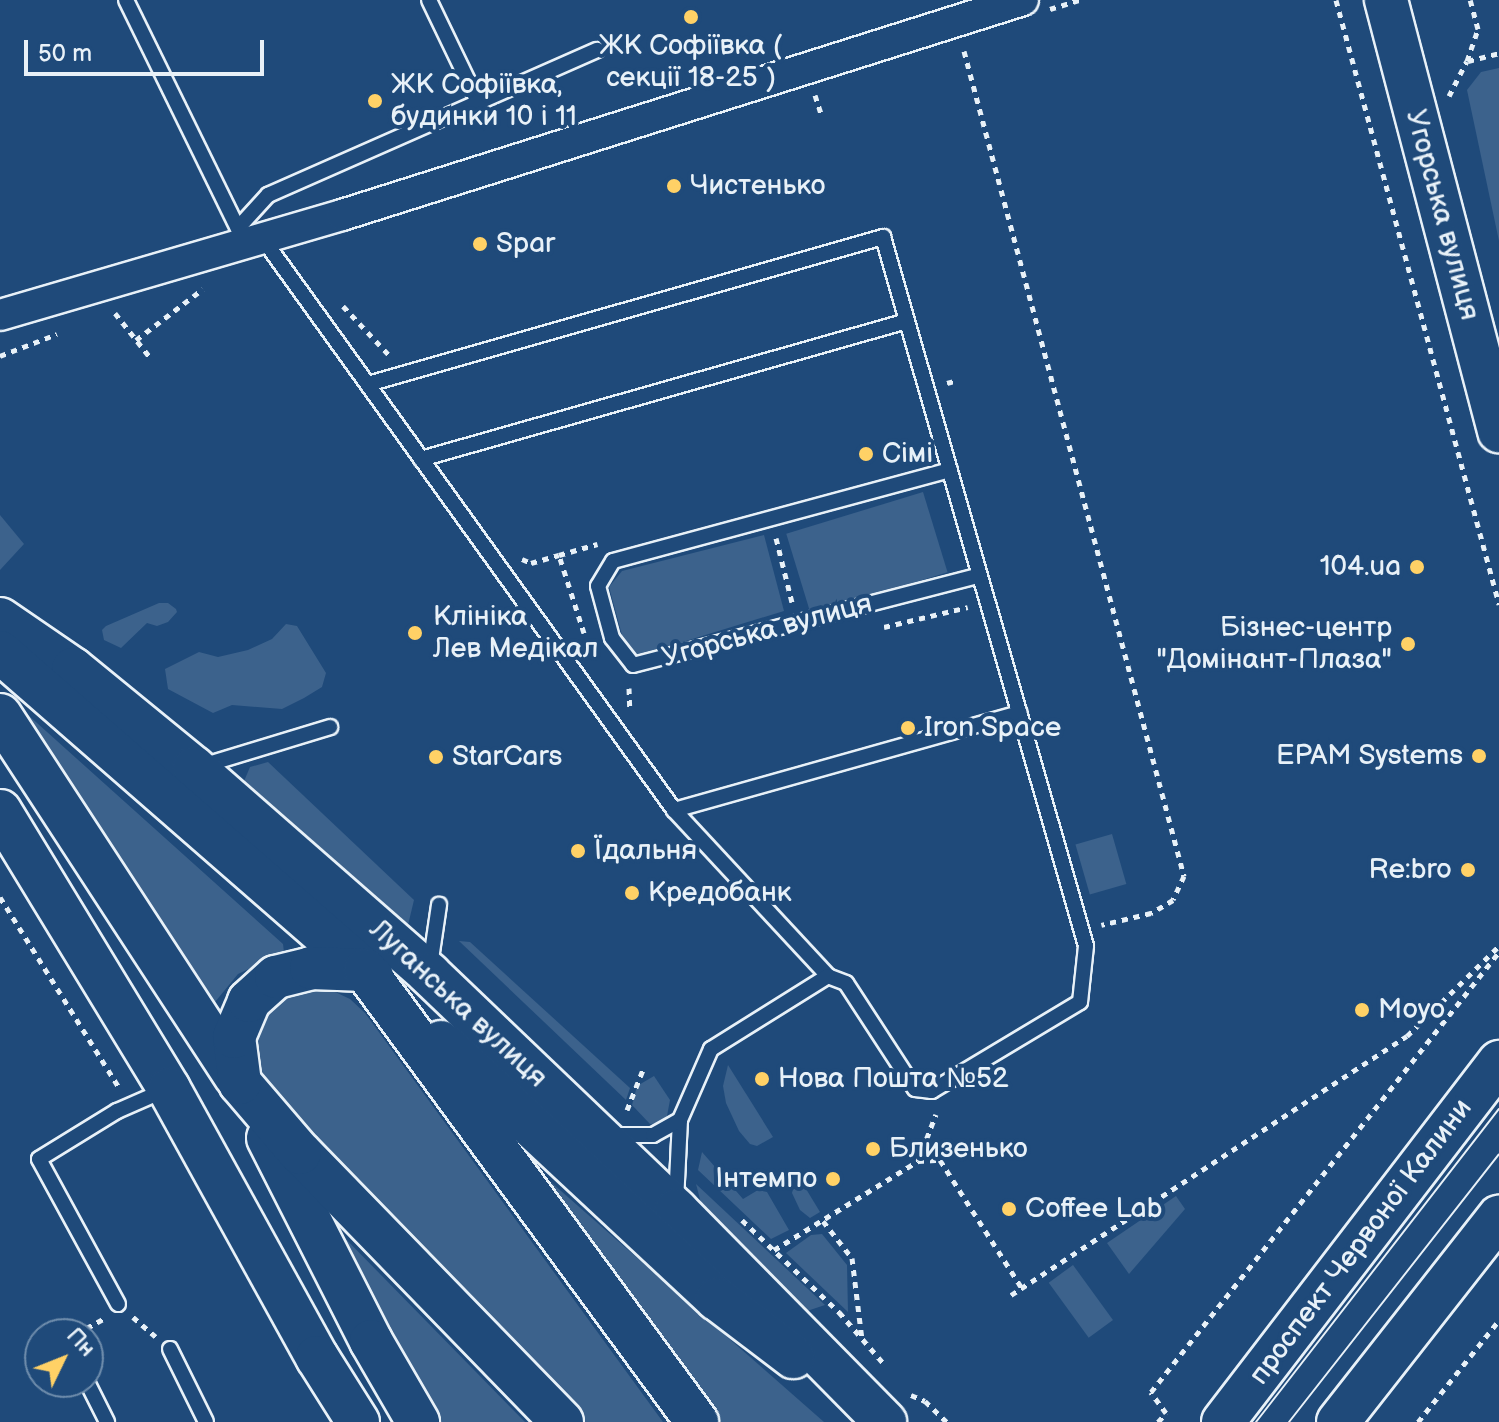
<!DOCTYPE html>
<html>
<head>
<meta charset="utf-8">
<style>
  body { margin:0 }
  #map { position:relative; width:1499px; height:1422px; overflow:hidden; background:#1f4a7a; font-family:"Balsamiq Sans",sans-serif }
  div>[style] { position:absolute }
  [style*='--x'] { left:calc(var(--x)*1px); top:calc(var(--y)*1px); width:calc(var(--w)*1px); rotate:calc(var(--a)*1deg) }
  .green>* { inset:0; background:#3c628c; transform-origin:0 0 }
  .path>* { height:5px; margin-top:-2.5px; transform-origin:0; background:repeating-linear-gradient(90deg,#e8f1f8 0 6px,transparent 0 12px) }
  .roads { filter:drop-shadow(2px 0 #e8f1f8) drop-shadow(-2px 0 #e8f1f8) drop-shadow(0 2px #e8f1f8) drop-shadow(0 -2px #e8f1f8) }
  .lane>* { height:14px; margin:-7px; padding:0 7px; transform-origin:7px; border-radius:7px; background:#1f4a7a }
  .street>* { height:30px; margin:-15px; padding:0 15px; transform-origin:15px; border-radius:15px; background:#1f4a7a }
  .secondary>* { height:42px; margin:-21px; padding:0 21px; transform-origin:21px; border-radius:21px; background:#1f4a7a }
  .tram>* { height:2px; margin:-1px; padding:0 1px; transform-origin:1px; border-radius:1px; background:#e8f1f8 }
  .dots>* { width:22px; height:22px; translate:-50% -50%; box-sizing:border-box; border:4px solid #1f4a7a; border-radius:50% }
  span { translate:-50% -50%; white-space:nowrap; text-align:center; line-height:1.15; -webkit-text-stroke:8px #1f4a7a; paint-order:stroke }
  .poi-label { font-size:28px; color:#e8f1f8 }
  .left { translate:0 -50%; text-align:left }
  .right { translate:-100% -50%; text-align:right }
  .street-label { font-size:28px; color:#e8f1f8 }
  .north { position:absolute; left:24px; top:1318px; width:80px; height:80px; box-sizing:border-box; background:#1f4a7a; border:2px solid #6f8dac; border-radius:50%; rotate:47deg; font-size:22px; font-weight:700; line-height:32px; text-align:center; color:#e8f1f8 }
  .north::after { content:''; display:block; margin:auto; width:28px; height:36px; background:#ffd166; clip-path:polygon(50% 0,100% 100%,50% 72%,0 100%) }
  .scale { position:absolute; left:24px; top:40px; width:240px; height:36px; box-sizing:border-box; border:4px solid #e8f1f8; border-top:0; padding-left:10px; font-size:24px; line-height:28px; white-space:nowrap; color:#e8f1f8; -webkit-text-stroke:6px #1f4a7a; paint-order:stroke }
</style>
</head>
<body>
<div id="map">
  <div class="green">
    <i style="clip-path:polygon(1499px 68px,1499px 241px,1467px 90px,1481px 72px)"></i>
    <i style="left:923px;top:492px;width:84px;height:143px;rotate:73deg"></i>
    <i style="clip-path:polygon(0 515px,24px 544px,0 570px)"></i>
    <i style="clip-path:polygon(764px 535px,784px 611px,637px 656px,622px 635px,609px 587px,622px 571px)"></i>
    <i style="clip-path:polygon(159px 603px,168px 603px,176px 609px,177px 612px,168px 622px,157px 626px,147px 623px,121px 648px,104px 640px,102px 630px,106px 626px)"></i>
    <i style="clip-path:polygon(286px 624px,297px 626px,326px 673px,322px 687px,304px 698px,282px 709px,232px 705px,213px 713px,168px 689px,165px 669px,199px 652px,218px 657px,248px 650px,272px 639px)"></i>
    <i style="clip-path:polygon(17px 705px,283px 944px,284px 952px,238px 974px,206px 1013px)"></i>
    <i style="clip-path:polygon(268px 762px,414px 900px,408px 925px,393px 917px,242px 786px,250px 767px)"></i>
    <i style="left:1112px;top:834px;width:52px;height:38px;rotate:74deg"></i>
    <i style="clip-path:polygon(459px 941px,470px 942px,630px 1088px,626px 1100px)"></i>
    <i style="clip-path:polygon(310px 987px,331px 990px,350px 999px,365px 1013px,663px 1422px,581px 1422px,260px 1095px,248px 1035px,271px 1001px)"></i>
    <i style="clip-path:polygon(728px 1065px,773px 1137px,757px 1146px,750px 1144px,739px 1131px,726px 1103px,723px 1086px)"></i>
    <i style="clip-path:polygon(654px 1076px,670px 1100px,667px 1116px,660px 1123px,650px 1124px,632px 1105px,637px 1086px)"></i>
    <i style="clip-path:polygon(702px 1152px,743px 1199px,758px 1190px,767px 1192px,789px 1230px,771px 1239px,698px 1170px)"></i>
    <i style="clip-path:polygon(536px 1169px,824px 1422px,713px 1422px)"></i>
    <i style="clip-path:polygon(797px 1174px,820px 1212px,810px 1218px,800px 1210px,792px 1193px)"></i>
    <i style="clip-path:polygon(696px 1184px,825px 1305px,807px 1311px,755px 1263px,702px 1207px)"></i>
    <i style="clip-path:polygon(1176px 1196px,1185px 1209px,1129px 1274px,1107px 1243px)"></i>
    <i style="clip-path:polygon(336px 1229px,525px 1422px,441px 1422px,392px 1345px)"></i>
    <i style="clip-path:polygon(822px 1234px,847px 1265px,848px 1312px,786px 1253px,811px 1235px)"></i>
    <i style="left:1073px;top:1265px;width:68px;height:30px;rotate:54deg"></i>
  </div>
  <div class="path">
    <i style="--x:1336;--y:0;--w:626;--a:74.9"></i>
    <i style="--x:1050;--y:9;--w:31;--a:-17"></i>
    <i style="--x:964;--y:51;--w:854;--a:75.07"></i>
    <i style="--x:1184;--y:876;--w:26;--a:115"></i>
    <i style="--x:1173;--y:900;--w:26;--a:149"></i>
    <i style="--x:1151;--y:913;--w:51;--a:166.5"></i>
    <i style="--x:1468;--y:61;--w:32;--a:-14"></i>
    <i style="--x:815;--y:95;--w:23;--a:72"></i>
    <i style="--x:1449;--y:96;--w:39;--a:-63"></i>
    <i style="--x:1467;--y:61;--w:34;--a:-71"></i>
    <i style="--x:1478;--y:29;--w:30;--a:-105"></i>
    <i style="--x:343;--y:306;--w:66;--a:46.8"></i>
    <i style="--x:115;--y:313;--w:55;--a:51.7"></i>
    <i style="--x:136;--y:340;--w:84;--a:-37.3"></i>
    <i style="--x:0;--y:356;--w:61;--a:-21.1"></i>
    <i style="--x:947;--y:383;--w:11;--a:-15"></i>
    <i style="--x:776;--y:538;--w:66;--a:76"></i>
    <i style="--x:522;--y:559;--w:10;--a:24"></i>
    <i style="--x:531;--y:563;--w:29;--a:-16"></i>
    <i style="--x:884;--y:627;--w:86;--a:-13.4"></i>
    <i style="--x:584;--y:633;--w:82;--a:-107.8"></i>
    <i style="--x:559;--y:555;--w:40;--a:-16"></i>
    <i style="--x:629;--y:688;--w:23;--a:88"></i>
    <i style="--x:0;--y:897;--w:223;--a:58"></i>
    <i style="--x:627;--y:1110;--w:46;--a:-68.4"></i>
    <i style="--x:918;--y:1161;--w:50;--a:-69"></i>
    <i style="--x:742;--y:1220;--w:134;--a:43.5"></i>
    <i style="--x:839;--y:1312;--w:69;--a:49.1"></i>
    <i style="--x:823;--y:1221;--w:47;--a:51.9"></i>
    <i style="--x:852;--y:1258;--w:82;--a:83"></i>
    <i style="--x:774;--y:1250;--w:169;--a:-31.7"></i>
    <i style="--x:918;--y:1161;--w:22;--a:-3"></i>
    <i style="--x:940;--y:1160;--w:152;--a:57.4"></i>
    <i style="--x:1011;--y:1295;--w:473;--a:-33.2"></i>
    <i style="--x:1407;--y:1036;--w:129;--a:-44.4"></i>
    <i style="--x:133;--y:1317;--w:30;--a:41"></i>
    <i style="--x:76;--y:1334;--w:31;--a:-29"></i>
    <i style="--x:911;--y:1395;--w:15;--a:23"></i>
    <i style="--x:925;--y:1401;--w:30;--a:44"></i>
    <i style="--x:1158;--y:1422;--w:12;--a:-48"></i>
    <i style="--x:1166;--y:1413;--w:26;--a:-126"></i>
    <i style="--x:1151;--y:1392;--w:561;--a:-51.66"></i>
    <i style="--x:1418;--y:1422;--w:130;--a:-51.5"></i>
  </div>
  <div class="roads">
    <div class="lane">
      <i style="--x:126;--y:0;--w:259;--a:63.9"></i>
      <i style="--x:429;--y:0;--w:113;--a:64.3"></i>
      <i style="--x:238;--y:228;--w:45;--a:-47.7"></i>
      <i style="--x:268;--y:195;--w:360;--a:-23.8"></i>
      <i style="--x:263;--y:239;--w:704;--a:54.25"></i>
      <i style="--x:674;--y:810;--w:226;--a:47.1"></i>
      <i style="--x:368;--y:384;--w:536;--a:-15.93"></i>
      <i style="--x:883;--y:237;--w:737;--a:74.02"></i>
      <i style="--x:1086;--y:946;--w:56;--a:96.1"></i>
      <i style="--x:1080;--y:1002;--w:173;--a:149"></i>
      <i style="--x:932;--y:1091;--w:17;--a:-173"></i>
      <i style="--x:915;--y:1089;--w:126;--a:-123.1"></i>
      <i style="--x:846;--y:983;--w:19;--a:-159"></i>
      <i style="--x:828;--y:976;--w:138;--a:148"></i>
      <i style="--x:711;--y:1049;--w:77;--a:113.6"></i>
      <i style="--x:680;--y:1120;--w:82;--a:92.8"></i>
      <i style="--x:421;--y:459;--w:505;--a:-15.85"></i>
      <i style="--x:950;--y:470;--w:349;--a:164.9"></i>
      <i style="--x:613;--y:561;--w:29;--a:121"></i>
      <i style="--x:598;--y:586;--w:54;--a:74.9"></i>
      <i style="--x:612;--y:638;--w:34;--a:52"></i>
      <i style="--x:633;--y:665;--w:358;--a:-14.5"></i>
      <i style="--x:202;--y:766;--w:134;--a:-16.9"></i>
      <i style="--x:674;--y:810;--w:359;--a:-15.7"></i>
      <i style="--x:430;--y:966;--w:62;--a:-81.6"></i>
      <i style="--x:613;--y:1135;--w:40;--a:0"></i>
      <i style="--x:653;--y:1135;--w:31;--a:-29"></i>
      <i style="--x:118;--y:1304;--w:165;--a:-118.6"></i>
      <i style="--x:39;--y:1159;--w:92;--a:-31.6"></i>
      <i style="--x:117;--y:1111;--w:52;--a:-23.6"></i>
      <i style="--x:170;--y:1349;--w:81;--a:63.7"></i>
      <i style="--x:87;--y:1382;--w:45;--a:63.4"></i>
    </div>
    <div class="street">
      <i style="--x:0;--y:315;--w:356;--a:-16.3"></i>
      <i style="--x:342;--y:215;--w:714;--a:-17.52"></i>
    </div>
    <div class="secondary">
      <i style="--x:1386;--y:0;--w:446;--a:75.3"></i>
      <i style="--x:0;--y:619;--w:88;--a:34.4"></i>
      <i style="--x:73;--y:669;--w:156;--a:39.3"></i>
      <i style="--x:194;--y:768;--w:313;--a:41.2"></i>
      <i style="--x:429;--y:974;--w:342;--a:43.7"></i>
      <i style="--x:676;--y:1210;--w:298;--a:45.4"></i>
      <i style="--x:0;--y:652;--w:494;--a:41.1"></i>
      <i style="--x:0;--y:715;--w:431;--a:56.9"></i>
      <i style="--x:0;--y:811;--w:325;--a:58.7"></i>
      <i style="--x:169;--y:1089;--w:306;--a:61.1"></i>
      <i style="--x:317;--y:1357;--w:77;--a:57.8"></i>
      <i style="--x:441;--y:1042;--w:377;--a:43"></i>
      <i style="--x:717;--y:1299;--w:96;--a:37.3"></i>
      <i style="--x:268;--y:1138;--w:228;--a:63.1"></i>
      <i style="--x:371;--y:1341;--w:94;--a:59.9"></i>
      <i style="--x:562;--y:1422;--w:376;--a:-134.2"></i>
      <i style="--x:300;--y:1153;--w:92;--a:-130.6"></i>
      <i style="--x:240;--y:1083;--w:46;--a:-97.4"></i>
      <i style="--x:234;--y:1037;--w:39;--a:-67"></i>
      <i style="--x:249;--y:1001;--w:36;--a:-42"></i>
      <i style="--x:276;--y:977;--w:36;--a:-14"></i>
      <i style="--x:311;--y:968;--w:54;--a:2.1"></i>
      <i style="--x:365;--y:970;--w:561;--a:53.7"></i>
      <i style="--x:1223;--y:1422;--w:454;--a:-52.5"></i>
      <i style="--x:1338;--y:1422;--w:261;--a:-51.9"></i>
    </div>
  </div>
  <div class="tram">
    <i style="--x:1256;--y:1422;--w:396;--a:-52.2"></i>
    <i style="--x:1289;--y:1422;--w:340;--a:-51.9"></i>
  </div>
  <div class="dots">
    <i style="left:691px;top:17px;background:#ffd166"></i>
    <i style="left:375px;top:101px;background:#ffd166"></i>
    <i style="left:674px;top:186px;background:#ffd166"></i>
    <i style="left:480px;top:244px;background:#ffd166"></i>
    <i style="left:866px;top:454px;background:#ffd166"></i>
    <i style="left:1417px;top:567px;background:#ffd166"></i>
    <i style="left:415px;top:633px;background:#ffd166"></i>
    <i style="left:1408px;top:644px;background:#ffd166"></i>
    <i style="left:908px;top:728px;background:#ffd166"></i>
    <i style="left:1479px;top:756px;background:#ffd166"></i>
    <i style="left:436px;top:757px;background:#ffd166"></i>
    <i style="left:578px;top:851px;background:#ffd166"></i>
    <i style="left:1468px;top:870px;background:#ffd166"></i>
    <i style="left:632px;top:893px;background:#ffd166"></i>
    <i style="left:1362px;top:1010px;background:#ffd166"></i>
    <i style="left:762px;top:1079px;background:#ffd166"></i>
    <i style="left:873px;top:1149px;background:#ffd166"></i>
    <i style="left:833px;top:1179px;background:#ffd166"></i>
    <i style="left:1009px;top:1209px;background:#ffd166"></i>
  </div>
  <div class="poi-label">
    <span style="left:691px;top:62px">ЖК Софіївка (<br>секції 18-25 )</span>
    <span class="left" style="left:391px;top:101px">ЖК Софіївка,<br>будинки 10 і 11</span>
    <span class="left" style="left:690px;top:186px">Чистенько</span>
    <span class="left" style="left:496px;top:244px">Spar</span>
    <span class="left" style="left:882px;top:454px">Сімі</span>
    <span class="right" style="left:1401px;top:567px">104.ua</span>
    <span class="left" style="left:433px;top:633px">Клініка<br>Лев Медікал</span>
    <span class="right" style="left:1392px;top:644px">Бізнес-центр<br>"Домінант-Плаза"</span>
    <span class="left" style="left:924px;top:728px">Iron Space</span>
    <span class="right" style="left:1463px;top:756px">EPAM Systems</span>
    <span class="left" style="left:452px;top:757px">StarCars</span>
    <span class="left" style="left:594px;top:851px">Їдальня</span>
    <span class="right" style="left:1452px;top:870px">Re:bro</span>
    <span class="left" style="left:648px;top:893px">Кредобанк</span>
    <span class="left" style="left:1378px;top:1010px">Moyo</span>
    <span class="left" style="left:778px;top:1079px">Нова Пошта №52</span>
    <span class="left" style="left:889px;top:1149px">Близенько</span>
    <span class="right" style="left:817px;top:1179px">Інтемпо</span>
    <span class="left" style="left:1025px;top:1209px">Coffee Lab</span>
  </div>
  <div class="street-label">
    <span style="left:1442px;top:215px;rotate:75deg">Угорська вулиця</span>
    <span style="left:767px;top:631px;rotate:-15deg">Угорська вулиця</span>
    <span style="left:458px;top:1004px;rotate:43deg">Луганська вулиця</span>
    <span style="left:1361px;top:1242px;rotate:-53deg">проспект Червоної Калини</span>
  </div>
  <div class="north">Пн</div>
  <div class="scale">50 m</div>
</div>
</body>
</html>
